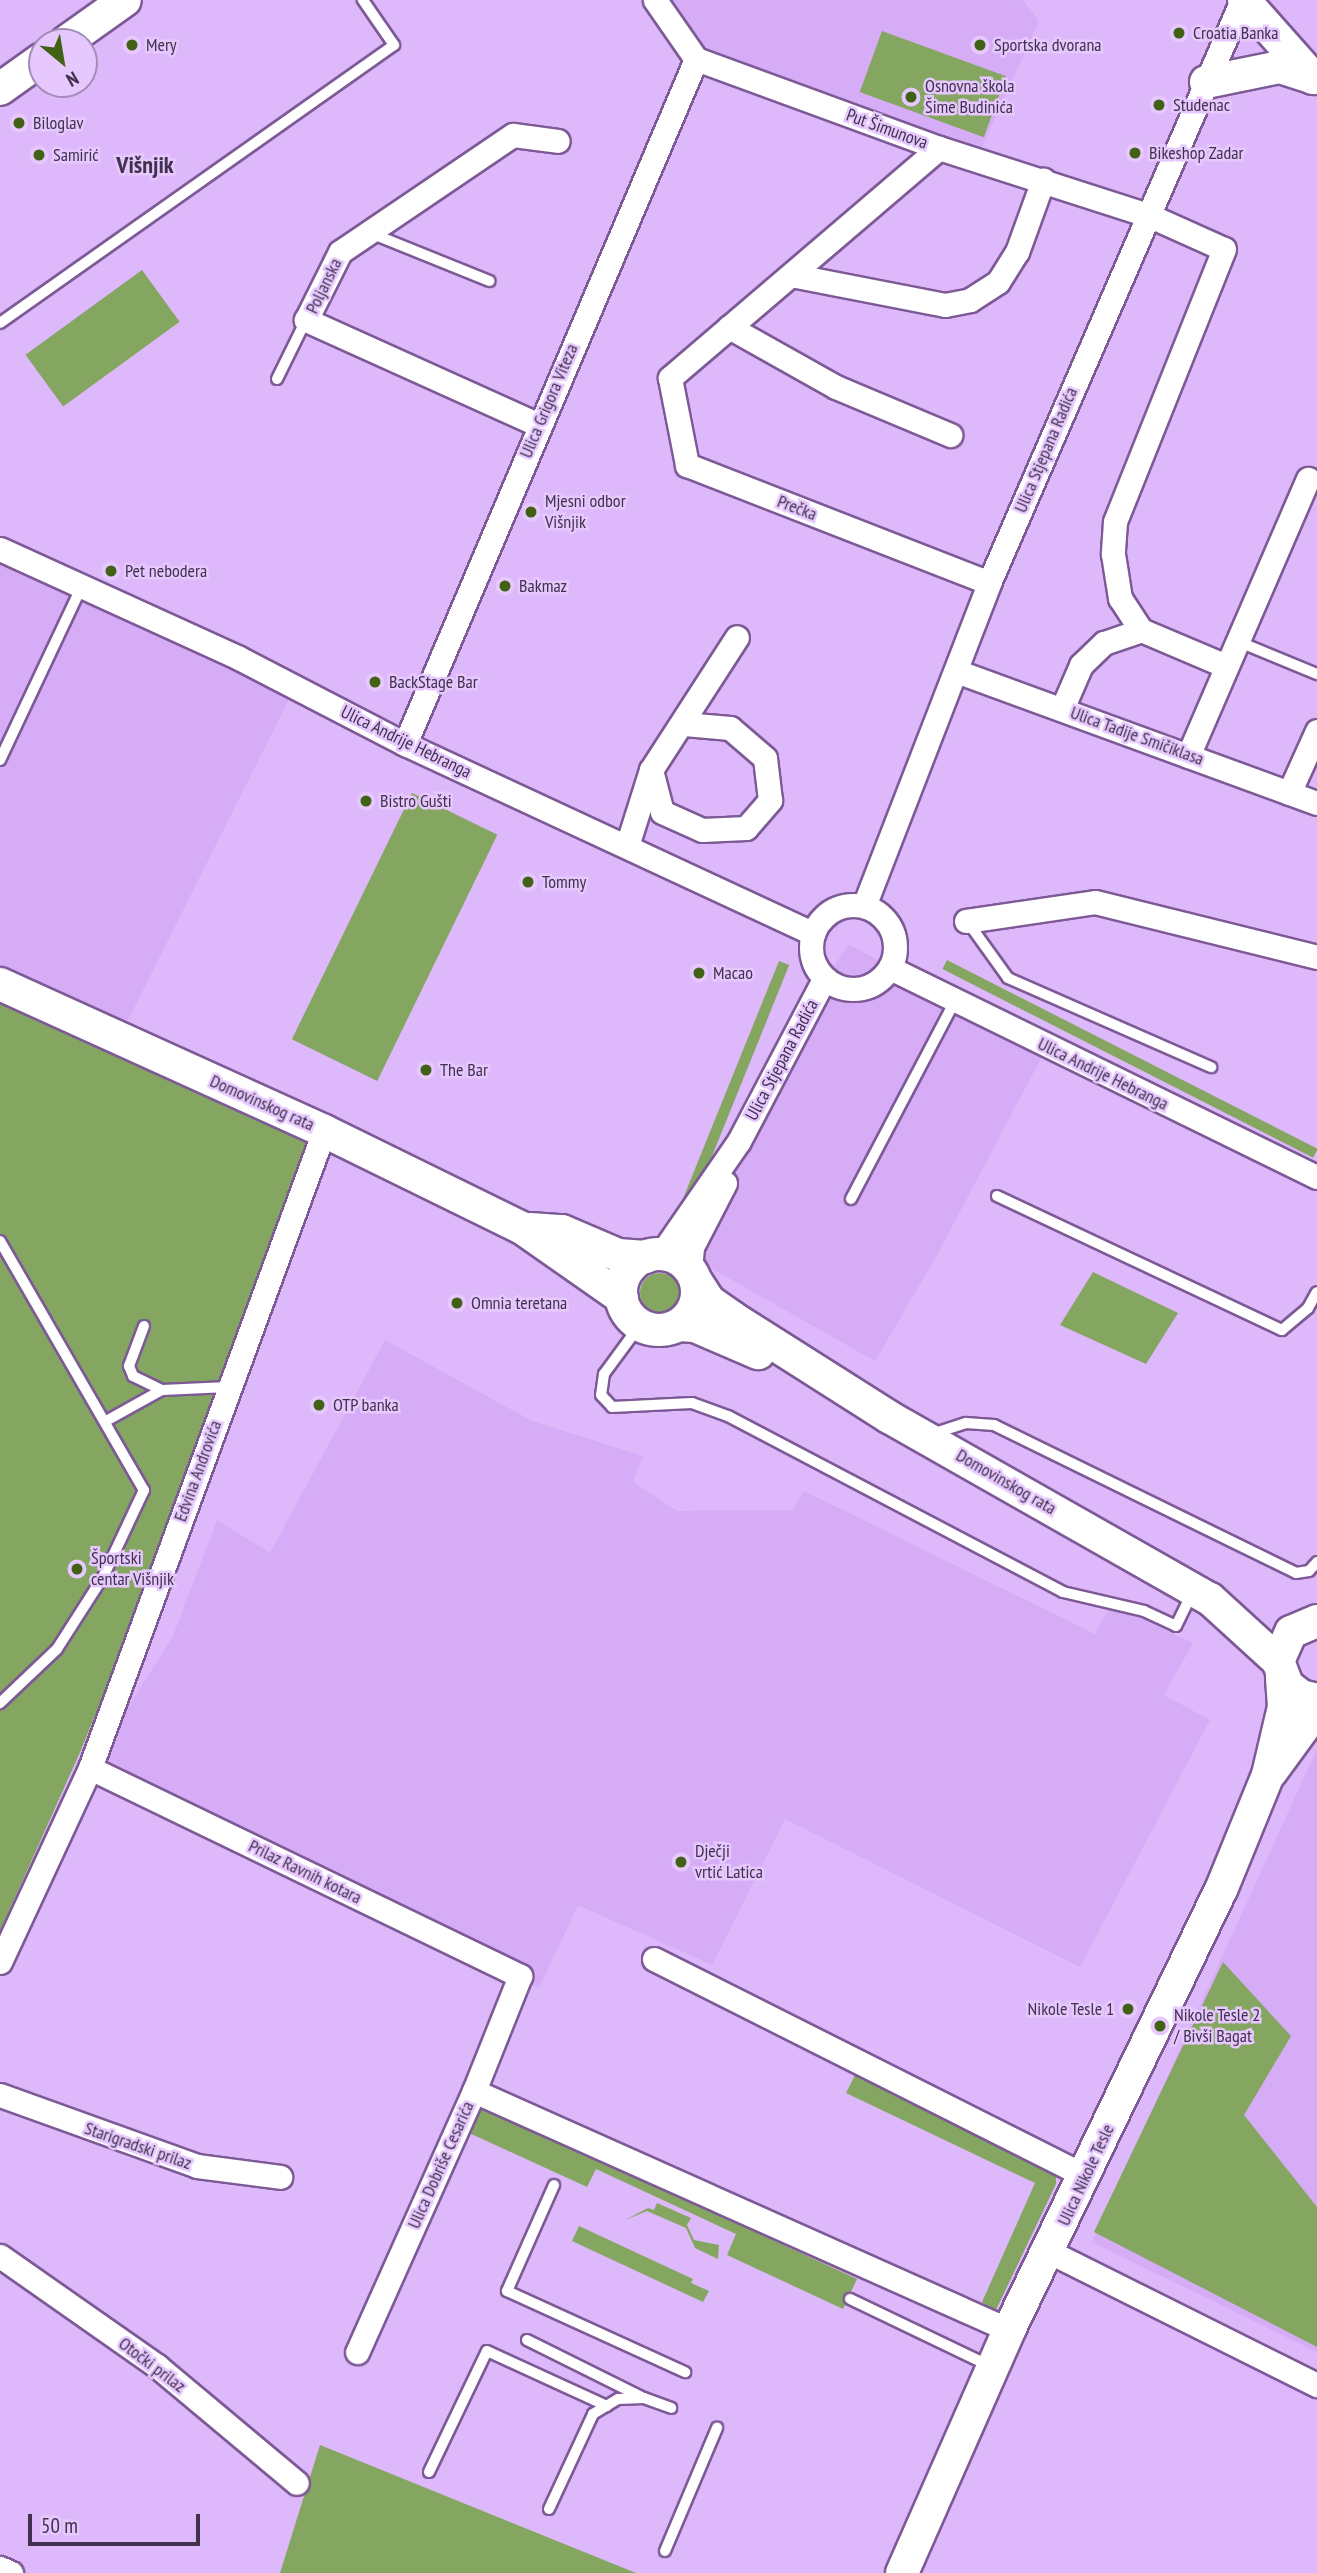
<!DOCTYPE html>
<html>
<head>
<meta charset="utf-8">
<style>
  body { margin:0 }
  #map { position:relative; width:1317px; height:2573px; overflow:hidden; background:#ddb8fa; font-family:"PT Sans Narrow",sans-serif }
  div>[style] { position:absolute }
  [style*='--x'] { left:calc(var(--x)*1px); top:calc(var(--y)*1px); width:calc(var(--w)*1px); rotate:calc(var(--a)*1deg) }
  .built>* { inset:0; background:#d5acf5 }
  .green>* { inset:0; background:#84a661; transform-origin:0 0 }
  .round { border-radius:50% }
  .roads { filter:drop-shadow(2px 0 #7d5a96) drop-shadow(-2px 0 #7d5a96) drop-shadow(0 2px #7d5a96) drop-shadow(0 -2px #7d5a96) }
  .lane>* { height:10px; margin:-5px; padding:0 5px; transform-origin:5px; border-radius:5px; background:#fff }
  .street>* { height:23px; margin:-11.5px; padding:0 11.5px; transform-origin:11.5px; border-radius:11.5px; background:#fff }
  .street>.ring { margin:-11.5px; padding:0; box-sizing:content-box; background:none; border:23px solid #fff; border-radius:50% }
  .secondary>* { height:32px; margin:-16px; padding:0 16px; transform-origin:16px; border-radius:16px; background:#fff }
  .secondary>.ring { margin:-16px; padding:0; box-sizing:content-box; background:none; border:32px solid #fff; border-radius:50% }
  .dots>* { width:19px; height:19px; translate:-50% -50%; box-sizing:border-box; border:4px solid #e6c8fe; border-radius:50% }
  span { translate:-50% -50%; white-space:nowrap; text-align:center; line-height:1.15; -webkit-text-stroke:5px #e6c8fe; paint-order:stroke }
  .poi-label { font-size:18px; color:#40314c }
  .left { translate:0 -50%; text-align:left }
  .right { translate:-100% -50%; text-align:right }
  .street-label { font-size:18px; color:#40314c }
  .district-label { font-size:24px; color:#40314c; font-weight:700 }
  .north { position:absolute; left:28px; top:28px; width:70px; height:70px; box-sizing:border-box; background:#e6c8fe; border:2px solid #a48cb7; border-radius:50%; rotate:150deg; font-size:19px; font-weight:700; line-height:28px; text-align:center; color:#40314c }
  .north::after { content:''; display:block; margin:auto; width:24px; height:32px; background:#416115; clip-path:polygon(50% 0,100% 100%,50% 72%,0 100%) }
  .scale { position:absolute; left:28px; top:2514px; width:172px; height:32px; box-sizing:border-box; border:4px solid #40314c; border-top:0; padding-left:9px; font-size:21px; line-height:24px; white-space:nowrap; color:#40314c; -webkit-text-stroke:5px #e6c8fe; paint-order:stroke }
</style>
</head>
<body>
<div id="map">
  <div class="built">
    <i style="clip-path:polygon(655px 0,1023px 0,1039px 21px,980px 151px,696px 59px)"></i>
    <i style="clip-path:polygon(0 549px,295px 687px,119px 1038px,0 984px)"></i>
    <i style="clip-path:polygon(849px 945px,1047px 1047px,936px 1257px,875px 1361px,709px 1267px,690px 1270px,711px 1211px,824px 979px)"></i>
    <i style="clip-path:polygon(385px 1340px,532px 1421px,643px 1456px,633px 1482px,677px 1511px,792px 1510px,804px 1491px,1095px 1634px,1111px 1605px,1193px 1643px,1164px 1695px,1210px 1720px,1080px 1967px,785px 1819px,712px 1965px,578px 1905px,539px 1988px,90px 1768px,173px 1636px,217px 1520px,270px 1553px)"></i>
    <i style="clip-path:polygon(1317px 1749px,1317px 2352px,1092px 2242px)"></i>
  </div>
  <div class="green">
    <i style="left:882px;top:31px;width:132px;height:65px;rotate:20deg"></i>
    <i style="left:142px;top:270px;width:64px;height:144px;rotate:54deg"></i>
    <i style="left:412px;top:793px;width:95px;height:274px;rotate:26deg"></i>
    <i style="left:947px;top:960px;width:416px;height:10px;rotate:27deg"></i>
    <i style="left:779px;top:961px;width:11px;height:299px;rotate:22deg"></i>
    <i style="clip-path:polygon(0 984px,324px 1131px,228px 1387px,81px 1750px,0 1931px)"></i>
    <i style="clip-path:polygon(1093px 1272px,1178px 1313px,1146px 1364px,1060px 1325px)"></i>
    <i class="round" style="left:640px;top:1273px;width:40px;height:40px"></i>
    <i style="clip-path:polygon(1223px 1962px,1291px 2036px,1244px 2115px,1317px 2207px,1317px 2347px,1094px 2232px)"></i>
    <i style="clip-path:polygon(858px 2069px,1049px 2168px,1056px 2177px,1056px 2184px,995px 2312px,982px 2302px,1035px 2183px,846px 2093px)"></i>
    <i style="clip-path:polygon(485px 2107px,857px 2279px,843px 2309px,727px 2255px,736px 2234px,596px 2169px,587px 2187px,467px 2132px,478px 2109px)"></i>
    <i style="clip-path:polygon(657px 2203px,691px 2218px,687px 2225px,694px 2240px,719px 2245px,718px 2259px,695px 2248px,686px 2228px,647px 2211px,625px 2220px,648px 2208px,654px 2210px)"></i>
    <i style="clip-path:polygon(579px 2226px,693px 2279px,691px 2283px,709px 2291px,703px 2302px,572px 2241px)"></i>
    <i style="clip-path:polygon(320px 2445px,636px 2573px,280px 2573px)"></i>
  </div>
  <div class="roads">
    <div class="lane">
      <i style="--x:368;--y:232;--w:131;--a:22"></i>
      <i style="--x:0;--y:323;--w:482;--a:-35.2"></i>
      <i style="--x:394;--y:45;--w:55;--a:-124.6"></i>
      <i style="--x:277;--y:379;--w:66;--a:-63.8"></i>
      <i style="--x:1237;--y:641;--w:87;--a:22.4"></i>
      <i style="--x:0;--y:760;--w:192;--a:-64.8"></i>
      <i style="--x:967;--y:921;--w:70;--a:54.3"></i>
      <i style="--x:1008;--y:978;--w:222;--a:23.7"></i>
      <i style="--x:997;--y:1196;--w:315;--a:25.2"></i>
      <i style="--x:1282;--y:1330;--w:34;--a:-40"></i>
      <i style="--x:1308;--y:1308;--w:18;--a:-61"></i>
      <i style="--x:851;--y:1199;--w:224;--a:-62.3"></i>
      <i style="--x:0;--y:1241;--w:288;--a:60"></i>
      <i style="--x:144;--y:1490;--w:96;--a:115.2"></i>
      <i style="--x:103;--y:1577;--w:85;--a:122.6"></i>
      <i style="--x:57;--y:1649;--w:79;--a:136.5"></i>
      <i style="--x:640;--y:1325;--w:61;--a:126.3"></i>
      <i style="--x:604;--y:1374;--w:21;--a:98"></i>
      <i style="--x:601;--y:1395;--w:16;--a:47"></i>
      <i style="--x:612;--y:1407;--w:80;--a:-2.9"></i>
      <i style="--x:692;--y:1403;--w:38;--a:20"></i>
      <i style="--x:728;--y:1416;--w:378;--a:27.7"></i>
      <i style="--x:1063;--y:1592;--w:83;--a:13.2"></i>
      <i style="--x:1144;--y:1611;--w:35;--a:25"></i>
      <i style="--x:1176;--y:1626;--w:37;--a:-64"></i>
      <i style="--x:144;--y:1326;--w:43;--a:110.6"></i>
      <i style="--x:129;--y:1366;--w:11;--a:68"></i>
      <i style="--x:133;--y:1376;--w:32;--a:26"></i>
      <i style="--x:106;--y:1421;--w:64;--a:-29"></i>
      <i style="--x:162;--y:1390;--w:66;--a:-2.6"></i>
      <i style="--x:932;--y:1434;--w:36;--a:-18"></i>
      <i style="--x:966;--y:1423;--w:28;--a:4"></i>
      <i style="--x:994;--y:1425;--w:336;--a:26.1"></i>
      <i style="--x:1296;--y:1573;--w:13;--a:-9"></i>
      <i style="--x:1309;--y:1571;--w:12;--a:-48"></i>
      <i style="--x:554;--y:2185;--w:116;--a:113.9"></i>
      <i style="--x:507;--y:2291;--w:196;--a:24.5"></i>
      <i style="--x:850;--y:2299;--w:155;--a:25.6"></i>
      <i style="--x:527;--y:2340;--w:128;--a:26.4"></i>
      <i style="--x:429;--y:2472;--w:134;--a:-64.4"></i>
      <i style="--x:487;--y:2351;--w:132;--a:24.6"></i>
      <i style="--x:549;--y:2509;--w:105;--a:-65.1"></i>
      <i style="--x:593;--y:2414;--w:29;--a:-31"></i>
      <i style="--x:618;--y:2399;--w:26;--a:-2"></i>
      <i style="--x:644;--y:2398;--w:29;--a:20"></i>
      <i style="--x:665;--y:2551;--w:134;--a:-67.1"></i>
    </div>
    <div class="street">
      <i style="--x:655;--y:0;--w:72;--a:55.2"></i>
      <i style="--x:696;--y:59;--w:259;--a:20.1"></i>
      <i style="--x:939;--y:148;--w:219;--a:17.8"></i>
      <i style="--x:1148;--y:215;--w:83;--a:24.1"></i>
      <i style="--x:1224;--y:249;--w:294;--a:111.8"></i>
      <i style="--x:1115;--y:522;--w:32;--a:94"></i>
      <i style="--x:1113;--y:554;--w:45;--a:81"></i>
      <i style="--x:1120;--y:598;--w:38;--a:57"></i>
      <i style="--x:1141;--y:630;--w:92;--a:23"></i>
      <i style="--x:939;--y:148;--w:354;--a:139.5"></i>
      <i style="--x:670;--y:378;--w:89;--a:78.9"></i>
      <i style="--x:687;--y:465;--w:324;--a:21.3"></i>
      <i style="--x:791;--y:275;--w:157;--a:11"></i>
      <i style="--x:945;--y:305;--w:25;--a:-11"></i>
      <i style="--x:970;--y:300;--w:33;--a:-33"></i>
      <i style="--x:998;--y:282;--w:36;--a:-58"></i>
      <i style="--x:1017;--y:252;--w:77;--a:-70.1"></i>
      <i style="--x:729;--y:327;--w:123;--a:29.3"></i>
      <i style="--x:836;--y:387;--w:124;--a:22.8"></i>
      <i style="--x:539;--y:425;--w:256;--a:-155.7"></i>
      <i style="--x:306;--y:320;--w:76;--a:-63.4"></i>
      <i style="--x:340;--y:252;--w:209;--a:-34.1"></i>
      <i style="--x:513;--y:135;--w:45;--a:7.6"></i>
      <i style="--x:0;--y:549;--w:263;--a:24.5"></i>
      <i style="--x:239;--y:658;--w:187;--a:27.4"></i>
      <i style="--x:405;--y:744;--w:450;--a:24.9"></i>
      <i style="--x:956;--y:671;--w:384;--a:20.1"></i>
      <i style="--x:1062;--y:709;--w:48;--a:-66.6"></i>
      <i style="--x:1081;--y:665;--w:32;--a:-44"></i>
      <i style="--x:1104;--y:643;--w:39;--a:-19"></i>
      <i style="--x:405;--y:744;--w:744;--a:-66.98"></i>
      <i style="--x:1188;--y:756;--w:302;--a:-66.6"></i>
      <i style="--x:651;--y:770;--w:43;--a:75.3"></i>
      <i style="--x:662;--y:812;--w:44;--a:24.2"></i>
      <i style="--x:702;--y:830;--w:44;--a:-2.6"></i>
      <i style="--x:746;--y:828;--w:37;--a:-49"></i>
      <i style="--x:770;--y:800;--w:42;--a:-96.8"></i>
      <i style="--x:765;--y:758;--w:46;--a:-139.4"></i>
      <i style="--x:730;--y:728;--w:46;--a:-175"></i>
      <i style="--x:1289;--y:793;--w:68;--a:-65.7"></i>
      <i style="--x:627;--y:846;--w:80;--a:-72.5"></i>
      <i style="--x:651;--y:770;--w:158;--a:-57.1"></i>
      <i class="ring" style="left:811px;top:905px;width:61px;height:61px"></i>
      <i style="--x:864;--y:906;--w:346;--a:-68.8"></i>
      <i style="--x:989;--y:583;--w:636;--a:-66.54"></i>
      <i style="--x:966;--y:921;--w:130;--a:-8.4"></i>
      <i style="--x:1095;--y:902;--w:229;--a:13.9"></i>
      <i style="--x:890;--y:968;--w:475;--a:26.1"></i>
      <i style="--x:661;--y:1254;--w:137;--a:-55.4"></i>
      <i style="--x:739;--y:1141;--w:183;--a:-62.3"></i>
      <i style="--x:690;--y:1270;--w:23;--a:-85"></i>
      <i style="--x:692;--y:1247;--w:72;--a:-62.7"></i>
      <i style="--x:90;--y:1768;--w:478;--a:25.8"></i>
      <i style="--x:520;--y:1976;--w:124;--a:111.8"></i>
      <i style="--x:474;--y:2091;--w:286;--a:114.1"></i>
      <i style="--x:654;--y:1959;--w:483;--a:26.7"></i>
      <i style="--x:0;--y:1962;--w:214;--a:-65.1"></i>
      <i style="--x:90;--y:1768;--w:679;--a:-69.83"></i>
      <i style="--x:474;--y:2091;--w:586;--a:24.07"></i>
      <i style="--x:0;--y:2095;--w:209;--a:19.8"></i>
      <i style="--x:197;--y:2166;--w:84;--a:7.5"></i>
      <i style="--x:1050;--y:2252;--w:298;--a:26.5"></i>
      <i style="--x:0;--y:2256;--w:192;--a:35"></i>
      <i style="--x:157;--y:2366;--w:182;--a:39.9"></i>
      <i style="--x:0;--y:2568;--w:12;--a:24"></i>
    </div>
    <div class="secondary">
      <i style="--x:1244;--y:0;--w:104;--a:48.5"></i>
      <i style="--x:66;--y:42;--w:72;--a:-35.4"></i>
      <i style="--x:1206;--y:82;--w:76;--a:-11.5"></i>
      <i style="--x:1280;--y:67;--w:36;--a:18"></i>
      <i style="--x:0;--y:89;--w:52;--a:-35.5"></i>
      <i style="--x:0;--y:984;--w:356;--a:24.4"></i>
      <i style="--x:324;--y:1131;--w:220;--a:26.1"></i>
      <i style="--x:522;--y:1228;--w:122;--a:35"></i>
      <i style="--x:530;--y:1229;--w:32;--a:4"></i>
      <i style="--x:562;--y:1231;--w:61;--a:23.2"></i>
      <i style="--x:618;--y:1255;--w:28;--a:4"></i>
      <i class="ring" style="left:621px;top:1254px;width:44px;height:44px"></i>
      <i style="--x:696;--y:1281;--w:24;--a:57"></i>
      <i style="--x:709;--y:1301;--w:29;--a:35"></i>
      <i style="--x:733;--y:1318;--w:185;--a:32.4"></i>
      <i style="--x:889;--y:1417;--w:369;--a:29.6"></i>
      <i style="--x:1210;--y:1599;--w:92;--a:42.4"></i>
      <i style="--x:679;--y:1325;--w:16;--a:4"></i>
      <i style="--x:695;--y:1326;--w:69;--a:23.2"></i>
      <i style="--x:1317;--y:1621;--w:28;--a:157"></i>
      <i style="--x:1291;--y:1632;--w:32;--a:114"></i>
      <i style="--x:1278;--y:1661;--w:26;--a:69"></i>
      <i style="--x:1287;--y:1685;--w:18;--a:38"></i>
      <i style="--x:1301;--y:1696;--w:16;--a:14"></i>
      <i style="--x:1271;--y:1772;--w:78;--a:-53.9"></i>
      <i style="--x:902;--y:2573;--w:266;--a:-66.2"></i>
      <i style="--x:1009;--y:2330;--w:488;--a:-64.3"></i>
      <i style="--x:1221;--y:1890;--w:124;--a:-67.8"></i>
      <i style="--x:1268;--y:1775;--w:70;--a:-76.8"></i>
      <i style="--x:1284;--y:1707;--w:30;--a:-94"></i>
    </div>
  </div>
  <div class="dots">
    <i style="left:1179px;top:33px;background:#416115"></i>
    <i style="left:132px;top:45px;background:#416115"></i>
    <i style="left:980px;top:45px;background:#416115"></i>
    <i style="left:911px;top:97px;background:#416115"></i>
    <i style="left:1159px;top:105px;background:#416115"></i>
    <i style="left:19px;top:123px;background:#416115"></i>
    <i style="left:1135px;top:153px;background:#416115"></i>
    <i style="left:39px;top:155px;background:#416115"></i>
    <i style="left:531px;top:512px;background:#416115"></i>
    <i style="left:111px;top:571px;background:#416115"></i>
    <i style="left:505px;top:586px;background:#416115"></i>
    <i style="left:375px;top:682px;background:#416115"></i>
    <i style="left:366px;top:801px;background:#416115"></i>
    <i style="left:528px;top:882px;background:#416115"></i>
    <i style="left:699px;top:973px;background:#416115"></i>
    <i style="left:426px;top:1070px;background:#416115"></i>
    <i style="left:457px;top:1303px;background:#416115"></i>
    <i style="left:319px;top:1405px;background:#416115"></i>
    <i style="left:77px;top:1569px;background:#416115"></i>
    <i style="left:681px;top:1862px;background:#416115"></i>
    <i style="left:1128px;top:2009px;background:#416115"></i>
    <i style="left:1160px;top:2026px;background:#416115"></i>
  </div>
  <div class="poi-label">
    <span class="left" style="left:1193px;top:33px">Croatia Banka</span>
    <span class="left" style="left:146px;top:45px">Mery</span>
    <span class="left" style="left:994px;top:45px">Sportska dvorana</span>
    <span class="left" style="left:925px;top:97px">Osnovna škola<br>Šime Budinića</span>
    <span class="left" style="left:1173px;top:105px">Studenac</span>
    <span class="left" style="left:33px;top:123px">Biloglav</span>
    <span class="left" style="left:1149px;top:153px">Bikeshop Zadar</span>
    <span class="left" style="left:53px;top:155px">Samirić</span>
    <span class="left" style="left:545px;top:512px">Mjesni odbor<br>Višnjik</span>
    <span class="left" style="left:125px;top:571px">Pet nebodera</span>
    <span class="left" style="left:519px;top:586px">Bakmaz</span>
    <span class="left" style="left:389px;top:682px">BackStage Bar</span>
    <span class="left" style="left:380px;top:801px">Bistro Gušti</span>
    <span class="left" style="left:542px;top:882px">Tommy</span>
    <span class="left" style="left:713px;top:973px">Macao</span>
    <span class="left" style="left:440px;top:1070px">The Bar</span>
    <span class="left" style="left:471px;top:1303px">Omnia teretana</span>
    <span class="left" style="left:333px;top:1405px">OTP banka</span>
    <span class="left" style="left:91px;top:1569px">Športski<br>centar Višnjik</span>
    <span class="left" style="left:695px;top:1862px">Dječji<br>vrtić Latica</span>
    <span class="right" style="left:1114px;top:2009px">Nikole Tesle 1</span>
    <span class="left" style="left:1174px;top:2026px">Nikole Tesle 2<br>/ Bivši Bagat</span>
  </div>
  <div class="street-label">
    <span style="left:887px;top:129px;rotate:20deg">Put Šimunova</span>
    <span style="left:324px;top:286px;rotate:-64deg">Poljanska</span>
    <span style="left:549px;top:401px;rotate:-67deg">Ulica Grigora Viteza</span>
    <span style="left:1046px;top:450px;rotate:-67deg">Ulica Stjepana Radića</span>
    <span style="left:797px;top:508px;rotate:21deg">Prečka</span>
    <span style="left:1137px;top:736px;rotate:20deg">Ulica Tadije Smičiklasa</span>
    <span style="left:406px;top:742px;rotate:26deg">Ulica Andrije Hebranga</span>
    <span style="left:782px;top:1060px;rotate:-62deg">Ulica Stjepana Radića</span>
    <span style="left:1103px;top:1074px;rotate:26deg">Ulica Andrije Hebranga</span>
    <span style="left:262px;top:1103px;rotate:24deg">Domovinskog rata</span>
    <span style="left:198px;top:1471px;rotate:-70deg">Edvina Androvića</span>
    <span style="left:1006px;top:1482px;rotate:30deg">Domovinskog rata</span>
    <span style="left:305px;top:1872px;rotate:26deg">Prilaz Ravnih kotara</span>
    <span style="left:138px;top:2146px;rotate:19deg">Starigradski prilaz</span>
    <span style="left:441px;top:2165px;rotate:-66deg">Ulica Dobriše Cesarića</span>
    <span style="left:1086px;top:2175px;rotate:-65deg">Ulica Nikole Tesle</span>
    <span style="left:152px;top:2365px;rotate:37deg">Otočki prilaz</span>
  </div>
  <div class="district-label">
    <span style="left:145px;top:165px">Višnjik</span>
  </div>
  <div class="north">N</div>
  <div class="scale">50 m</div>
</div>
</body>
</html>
